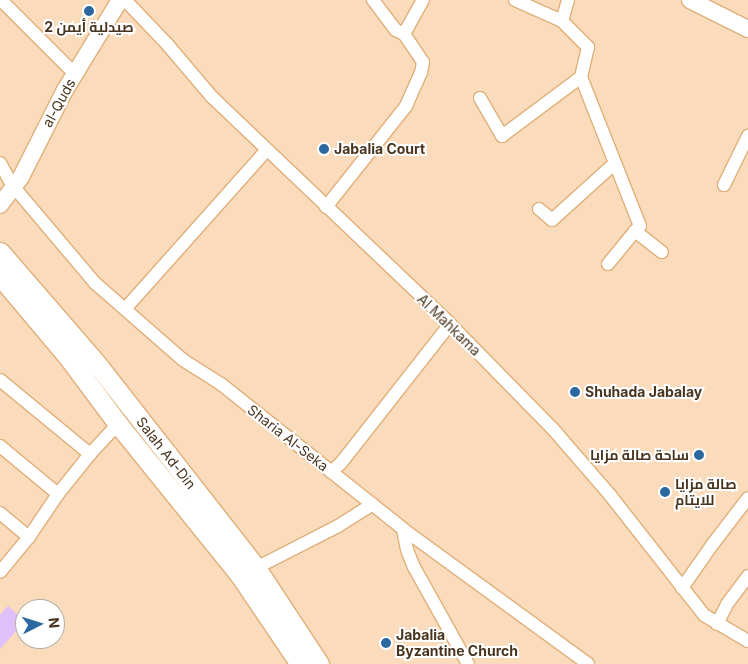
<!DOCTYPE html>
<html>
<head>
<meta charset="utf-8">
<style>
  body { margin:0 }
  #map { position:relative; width:748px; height:664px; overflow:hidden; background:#fadcbc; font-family:Inter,Cairo,sans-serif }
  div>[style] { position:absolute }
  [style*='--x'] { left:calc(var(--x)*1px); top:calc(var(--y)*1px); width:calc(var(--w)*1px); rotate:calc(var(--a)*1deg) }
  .green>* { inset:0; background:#dfc0fa }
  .roads { filter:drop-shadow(1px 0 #e0af79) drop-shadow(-1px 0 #e0af79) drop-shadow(0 1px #e0af79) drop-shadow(0 -1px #e0af79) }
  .minor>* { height:12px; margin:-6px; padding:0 6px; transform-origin:6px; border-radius:6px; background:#fff }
  .major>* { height:16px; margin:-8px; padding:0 8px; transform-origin:8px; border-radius:8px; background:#fff }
  .highway>* { height:19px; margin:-9.5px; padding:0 9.5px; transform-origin:9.5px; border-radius:9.5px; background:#fff }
  .dots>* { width:14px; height:14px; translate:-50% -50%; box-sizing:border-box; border:2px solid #fff; border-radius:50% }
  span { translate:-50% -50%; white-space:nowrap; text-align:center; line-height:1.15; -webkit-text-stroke:4px #fff; paint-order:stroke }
  .poi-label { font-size:14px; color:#49351f; font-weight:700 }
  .left { translate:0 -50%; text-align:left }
  .right { translate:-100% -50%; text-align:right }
  .street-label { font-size:14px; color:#49351f }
  .north { position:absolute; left:15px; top:599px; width:50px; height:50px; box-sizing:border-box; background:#fff; border:1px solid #b6aea5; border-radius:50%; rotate:85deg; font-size:14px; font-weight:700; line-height:20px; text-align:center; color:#49351f }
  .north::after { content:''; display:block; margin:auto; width:18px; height:22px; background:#2b689f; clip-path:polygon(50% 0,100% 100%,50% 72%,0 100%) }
</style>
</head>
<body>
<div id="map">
  <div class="green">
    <i style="clip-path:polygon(8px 606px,25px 621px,0 649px,0 615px)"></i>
  </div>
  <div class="roads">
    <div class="minor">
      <i style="--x:1;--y:0;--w:105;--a:45"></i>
      <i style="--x:125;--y:0;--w:61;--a:46.3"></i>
      <i style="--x:167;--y:44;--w:70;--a:49.7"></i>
      <i style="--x:212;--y:97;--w:329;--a:43.6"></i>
      <i style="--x:450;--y:324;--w:147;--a:45.6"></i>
      <i style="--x:553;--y:429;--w:87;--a:49.2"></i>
      <i style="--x:610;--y:495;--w:152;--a:51.9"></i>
      <i style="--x:704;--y:615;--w:51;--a:30.6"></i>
      <i style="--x:373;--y:0;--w:38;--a:53"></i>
      <i style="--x:396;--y:30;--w:9;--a:27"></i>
      <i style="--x:404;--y:34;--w:39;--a:-61"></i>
      <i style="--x:515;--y:0;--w:51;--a:24.1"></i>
      <i style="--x:562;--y:21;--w:37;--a:45"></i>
      <i style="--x:588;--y:47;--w:31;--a:103"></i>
      <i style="--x:581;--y:77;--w:160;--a:68.4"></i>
      <i style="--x:640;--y:226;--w:7;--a:135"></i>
      <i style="--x:635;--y:231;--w:34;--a:38"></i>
      <i style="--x:562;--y:21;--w:22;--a:-74"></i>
      <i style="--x:480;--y:98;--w:44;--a:59.9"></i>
      <i style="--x:502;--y:136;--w:99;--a:-36.8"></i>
      <i style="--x:0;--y:163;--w:26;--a:61"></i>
      <i style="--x:13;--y:186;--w:127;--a:49.8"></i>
      <i style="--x:95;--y:283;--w:117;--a:41.2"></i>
      <i style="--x:183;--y:360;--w:45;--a:32.3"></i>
      <i style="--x:221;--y:384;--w:233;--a:38.5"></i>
      <i style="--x:403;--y:529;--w:229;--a:36.1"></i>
      <i style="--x:724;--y:185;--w:55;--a:-63.9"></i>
      <i style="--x:326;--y:207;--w:129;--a:-51.6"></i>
      <i style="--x:406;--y:106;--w:36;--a:-66"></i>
      <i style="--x:421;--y:73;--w:11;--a:-80"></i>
      <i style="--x:423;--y:62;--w:34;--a:-124"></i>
      <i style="--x:539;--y:209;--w:17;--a:40"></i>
      <i style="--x:552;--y:220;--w:85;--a:-42.1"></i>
      <i style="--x:608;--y:264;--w:43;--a:-50.7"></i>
      <i style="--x:125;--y:309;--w:212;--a:-48.3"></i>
      <i style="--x:0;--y:380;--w:117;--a:39.4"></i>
      <i style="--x:0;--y:446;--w:75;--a:39.6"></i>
      <i style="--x:331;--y:472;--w:13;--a:-42"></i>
      <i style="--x:341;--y:463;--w:177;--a:-51.9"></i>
      <i style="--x:0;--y:513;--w:38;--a:40"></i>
      <i style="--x:29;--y:537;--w:45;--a:129.6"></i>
      <i style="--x:403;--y:529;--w:21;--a:79"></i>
      <i style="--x:407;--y:550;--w:18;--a:68"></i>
      <i style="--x:414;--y:567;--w:111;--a:60.9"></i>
      <i style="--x:29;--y:537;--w:52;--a:-56"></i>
      <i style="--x:58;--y:494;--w:51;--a:-51.3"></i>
      <i style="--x:90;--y:454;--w:41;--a:-47"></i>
      <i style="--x:256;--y:568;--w:92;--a:-27.1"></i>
      <i style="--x:338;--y:526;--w:41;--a:-32.2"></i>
      <i style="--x:682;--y:588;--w:52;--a:-55.1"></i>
      <i style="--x:712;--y:545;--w:59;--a:-52.5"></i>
      <i style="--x:717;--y:624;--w:22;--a:-63"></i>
      <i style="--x:727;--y:604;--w:35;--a:-53"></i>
    </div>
    <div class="major">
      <i style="--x:690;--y:0;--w:65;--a:26.6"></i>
      <i style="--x:0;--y:205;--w:35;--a:-53"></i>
      <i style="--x:21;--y:177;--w:97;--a:-63.2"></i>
      <i style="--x:65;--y:90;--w:105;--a:-58.6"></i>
    </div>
    <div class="highway">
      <i style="--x:0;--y:252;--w:153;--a:49.2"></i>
      <i style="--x:100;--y:368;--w:254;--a:52"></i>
      <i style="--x:256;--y:568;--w:115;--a:56.7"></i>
      <i style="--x:0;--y:276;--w:107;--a:49.9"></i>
      <i style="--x:69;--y:358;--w:82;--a:53.4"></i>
      <i style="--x:118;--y:424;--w:194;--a:51.1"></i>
      <i style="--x:240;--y:575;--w:107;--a:56"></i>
    </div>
  </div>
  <div class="dots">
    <i style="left:89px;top:11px;background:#2b689f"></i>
    <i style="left:324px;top:149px;background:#2b689f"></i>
    <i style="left:575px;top:392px;background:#2b689f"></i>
    <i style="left:699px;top:455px;background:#2b689f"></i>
    <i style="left:665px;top:492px;background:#2b689f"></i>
    <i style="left:386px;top:643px;background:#2b689f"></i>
  </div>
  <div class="poi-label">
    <span style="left:89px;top:27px">صيدلية أيمن 2</span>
    <span class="left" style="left:334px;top:149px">Jabalia Court</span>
    <span class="left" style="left:585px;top:392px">Shuhada Jabalay</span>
    <span class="right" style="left:689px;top:455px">ساحة صالة مزايا</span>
    <span class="left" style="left:675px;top:492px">صالة مزايا<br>للايتام</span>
    <span class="left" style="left:396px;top:643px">Jabalia<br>Byzantine Church</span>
  </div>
  <div class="street-label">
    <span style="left:59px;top:103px;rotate:-61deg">al-Quds</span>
    <span style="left:449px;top:325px;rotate:44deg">Al Mahkama</span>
    <span style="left:288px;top:438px;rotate:38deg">Sharia Al-Seka</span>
    <span style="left:166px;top:453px;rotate:52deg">Salah Ad-Din</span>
  </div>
  <div class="north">N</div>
</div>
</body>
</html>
